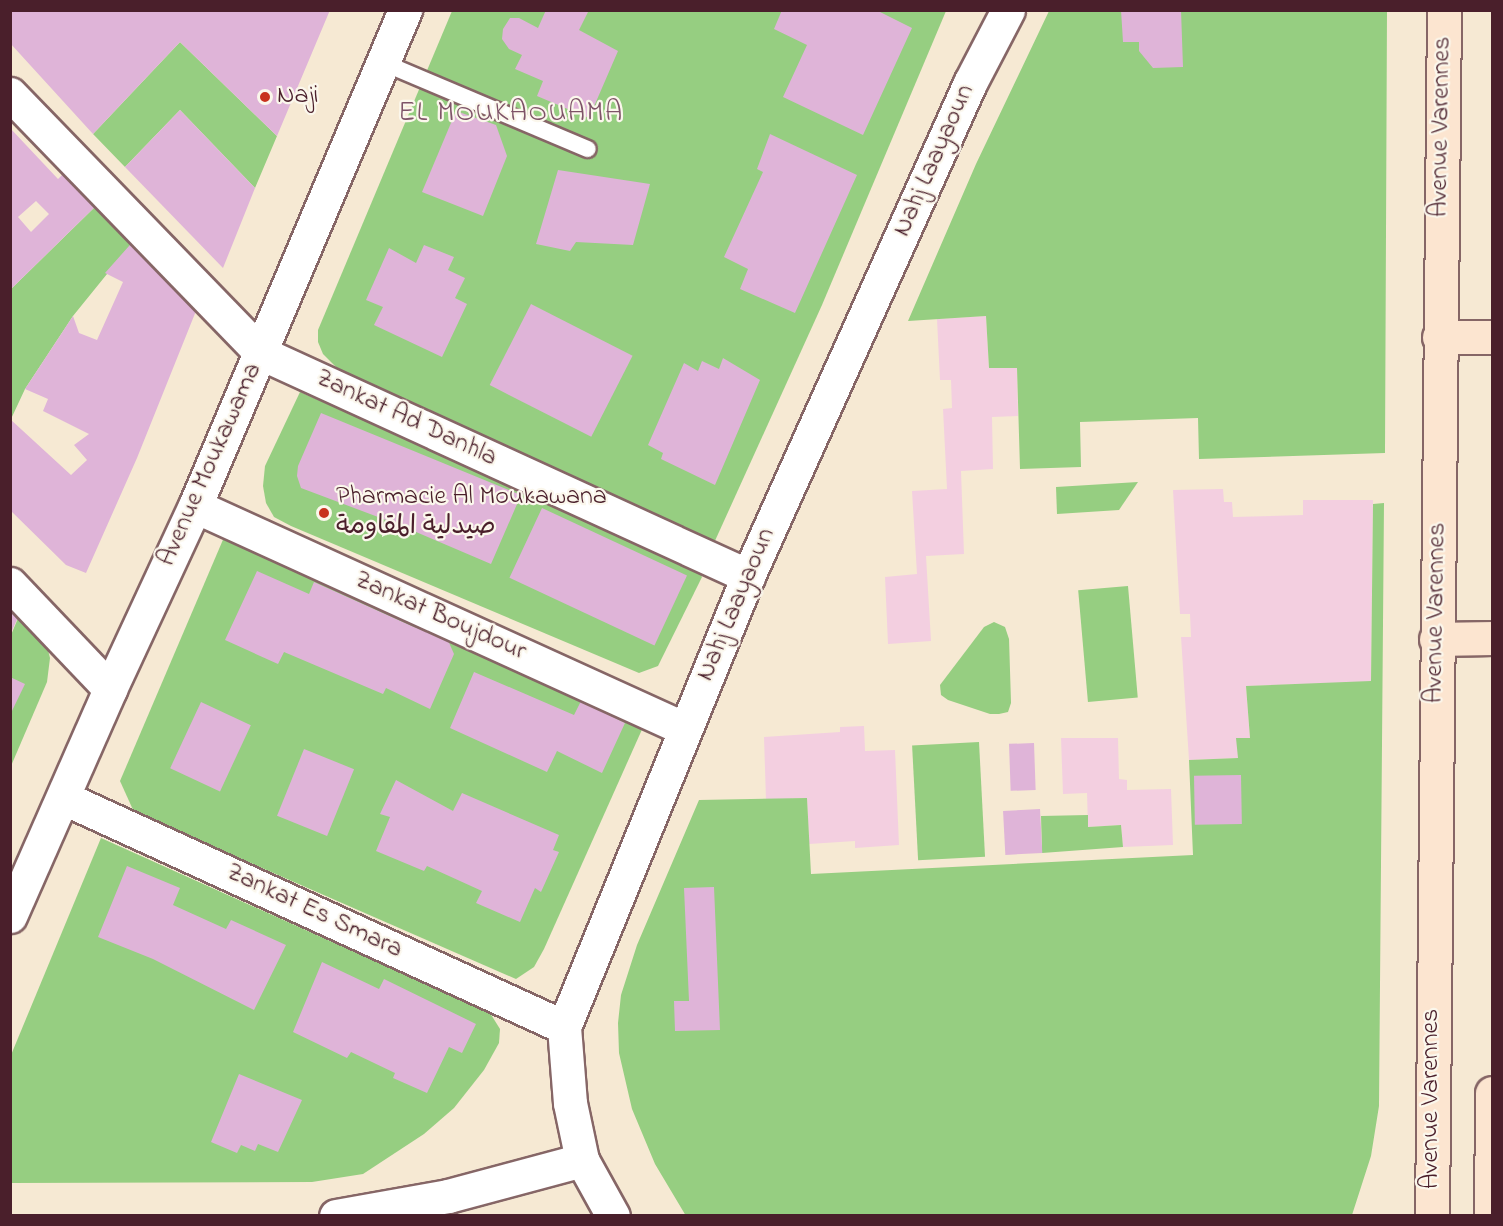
<!DOCTYPE html>
<html>
<head>
<meta charset="utf-8">
<style>
  body { margin:0 }
  #map { position:relative; width:1503px; height:1226px; overflow:hidden; background:#f6e9d3; font-family:"Indie Flower","Playpen Sans Arabic",sans-serif }
  div>[style] { position:absolute }
  [style*='--x'] { left:calc(var(--x)*1px); top:calc(var(--y)*1px); width:calc(var(--w)*1px); rotate:calc(var(--a)*1deg) }
  .built>* { inset:0; background:#f3cfe0 }
  .green>* { inset:0; background:#96ce81; transform-origin:0 0 }
  .building>* { inset:0; background:#dfb4d8; transform-origin:0 0 }
  .roads { filter:drop-shadow(2px 0 #866666) drop-shadow(-2px 0 #866666) drop-shadow(0 2px #866666) drop-shadow(0 -2px #866666) }
  .lane>* { height:16px; margin:-8px; padding:0 8px; transform-origin:8px; border-radius:8px; background:#fff }
  .street>* { height:33px; margin:-16.5px; padding:0 16.5px; transform-origin:16.5px; border-radius:16.5px; background:#fff }
  .secondary>* { height:33px; margin:-16.5px; padding:0 16.5px; transform-origin:16.5px; border-radius:16.5px; background:#fce5d0 }
  .dots>* { width:16px; height:16px; translate:-50% -50%; box-sizing:border-box; border:3px solid #fbf7ec; border-radius:50% }
  span { translate:-50% -50%; white-space:nowrap; text-align:center; line-height:1.15; -webkit-text-stroke:4.5px #fbf7ec; paint-order:stroke }
  .poi-label { font-size:26px; color:#4a1f2b }
  .left { translate:0 -50%; text-align:left }
  .street-label { font-size:26px; color:#4a1f2b }
  .quarter-label { font-size:28px; color:#7e5368; letter-spacing:1.5px }
  .frame { position:absolute; inset:0; border:12px solid #4a1f2b; pointer-events:none }
</style>
</head>
<body>
<div id="map">
  <div class="built">
    <i style="clip-path:polygon(986px 316px,989px 368px,1017px 368px,1018px 416px,992px 417px,993px 469px,961px 471px,964px 554px,926px 556px,931px 641px,888px 644px,885px 577px,917px 574px,912px 491px,947px 489px,943px 409px,952px 408px,951px 380px,940px 380px,937px 319px)"></i>
    <i style="clip-path:polygon(1223px 489px,1224px 502px,1232px 502px,1233px 517px,1303px 515px,1303px 500px,1373px 500px,1371px 682px,1246px 686px,1250px 738px,1238px 758px,1189px 760px,1181px 637px,1191px 637px,1190px 614px,1180px 614px,1173px 490px)"></i>
    <i style="clip-path:polygon(864px 726px,865px 751px,895px 750px,899px 845px,855px 848px,855px 841px,809px 844px,807px 798px,766px 800px,764px 737px,840px 732px,840px 727px)"></i>
    <i style="clip-path:polygon(1061px 738px,1118px 738px,1119px 779px,1127px 780px,1127px 790px,1171px 789px,1173px 845px,1123px 847px,1121px 825px,1088px 827px,1087px 793px,1063px 794px)"></i>
  </div>
  <div class="green">
    <i style="clip-path:polygon(452px 11px,946px 11px,822px 305px,714px 543px,416px 407px,338px 369px,323px 354px,318px 342px,318px 330px)"></i>
    <i style="clip-path:polygon(1049px 11px,1387px 11px,1385px 453px,1199px 459px,1198px 418px,1080px 422px,1081px 467px,1020px 469px,1017px 368px,989px 368px,986px 316px,908px 321px,976px 164px)"></i>
    <i style="clip-path:polygon(180px 42px,277px 136px,255px 188px,180px 110px,125px 167px,93px 134px)"></i>
    <i style="clip-path:polygon(101px 201px,137px 237px,73px 316px,25px 389px,11px 419px,10px 290px)"></i>
    <i style="clip-path:polygon(300px 392px,695px 564px,702px 577px,658px 666px,639px 673px,291px 526px,274px 517px,266px 503px,263px 486px,265px 466px)"></i>
    <i style="clip-path:polygon(1138px 482px,1119px 510px,1057px 514px,1056px 487px)"></i>
    <i style="clip-path:polygon(1384px 503px,1379px 1106px,1371px 1156px,1352px 1215px,686px 1216px,655px 1164px,632px 1109px,619px 1053px,618px 1023px,621px 995px,637px 945px,699px 800px,807px 798px,811px 874px,1193px 855px,1189px 760px,1238px 758px,1236px 738px,1250px 738px,1246px 686px,1371px 681px,1373px 504px)"></i>
    <i style="clip-path:polygon(225px 535px,644px 725px,544px 949px,534px 967px,516px 979px,134px 812px,120px 781px)"></i>
    <i style="left:1128px;top:586px;width:112px;height:50px;rotate:85deg"></i>
    <i style="clip-path:polygon(21px 611px,45px 638px,50px 658px,47px 682px,11px 766px,11px 635px)"></i>
    <i style="clip-path:polygon(994px 622px,1005px 627px,1009px 639px,1011px 703px,1008px 712px,999px 714px,990px 714px,948px 700px,941px 695px,940px 685px,984px 627px)"></i>
    <i style="left:979px;top:742px;width:115px;height:67px;rotate:87deg"></i>
    <i style="clip-path:polygon(1088px 815px,1088px 827px,1121px 825px,1123px 847px,1042px 853px,1041px 816px)"></i>
    <i style="clip-path:polygon(101px 838px,490px 1013px,500px 1029px,499px 1043px,484px 1070px,454px 1108px,424px 1134px,363px 1174px,312px 1182px,11px 1183px,11px 1055px)"></i>
  </div>
  <div class="building">
    <i style="clip-path:polygon(10px 10px,330px 10px,277px 136px,180px 42px,93px 134px,10px 43px)"></i>
    <i style="clip-path:polygon(546px 10px,589px 10px,579px 30px,618px 51px,589px 118px,537px 96px,543px 81px,515px 69px,522px 55px,509px 49px,502px 39px,503px 29px,510px 18px,519px 18px,538px 28px)"></i>
    <i style="clip-path:polygon(782px 10px,876px 10px,912px 28px,863px 135px,783px 97px,807px 45px,774px 29px)"></i>
    <i style="clip-path:polygon(1121px 10px,1181px 10px,1183px 67px,1153px 68px,1139px 51px,1139px 42px,1123px 42px)"></i>
    <i style="clip-path:polygon(180px 110px,255px 188px,223px 268px,125px 167px)"></i>
    <i style="clip-path:polygon(456px 111px,496px 125px,507px 156px,483px 216px,422px 192px)"></i>
    <i style="clip-path:polygon(evenodd,10px 128px,58px 179px,70px 167px,101px 201px,10px 290px,10px 128px,36px 201px,49px 214px,31px 232px,18px 217px,36px 201px)"></i>
    <i style="clip-path:polygon(770px 134px,857px 175px,795px 313px,740px 289px,748px 269px,724px 257px,763px 172px,757px 169px)"></i>
    <i style="clip-path:polygon(558px 170px,650px 184px,633px 245px,576px 242px,570px 251px,536px 244px)"></i>
    <i style="clip-path:polygon(137px 237px,200px 301px,137px 458px,86px 573px,66px 565px,10px 510px,10px 419px,71px 475px,87px 460px,74px 445px,89px 434px,43px 411px,48px 399px,25px 389px,73px 316px,79px 333px,97px 340px,123px 282px,105px 273px)"></i>
    <i style="clip-path:polygon(424px 245px,454px 257px,448px 270px,465px 278px,455px 298px,467px 304px,442px 357px,374px 325px,383px 307px,366px 300px,389px 248px,416px 263px)"></i>
    <i style="left:531px;top:304px;width:114px;height:91px;rotate:27deg"></i>
    <i style="clip-path:polygon(723px 358px,760px 380px,715px 485px,661px 459px,663px 453px,648px 445px,684px 363px,698px 371px,702px 361px,719px 369px)"></i>
    <i style="clip-path:polygon(321px 413px,521px 495px,491px 564px,402px 526px,301px 488px,297px 476px,298px 466px)"></i>
    <i style="left:542px;top:508px;width:160px;height:77px;rotate:25deg"></i>
    <i style="clip-path:polygon(257px 571px,309px 594px,314px 582px,414px 627px,447px 638px,454px 654px,430px 709px,386px 688px,383px 694px,284px 652px,278px 664px,225px 640px)"></i>
    <i style="clip-path:polygon(10px 605px,21px 611px,10px 635px)"></i>
    <i style="clip-path:polygon(474px 672px,574px 715px,581px 701px,625px 723px,602px 773px,557px 751px,547px 772px,450px 728px)"></i>
    <i style="clip-path:polygon(10px 677px,25px 684px,10px 715px)"></i>
    <i style="left:201px;top:702px;width:55px;height:73px;rotate:25deg"></i>
    <i style="left:1034px;top:743px;width:47px;height:25px;rotate:88deg"></i>
    <i style="left:304px;top:749px;width:54px;height:72px;rotate:22deg"></i>
    <i style="left:1241px;top:775px;width:49px;height:47px;rotate:89deg"></i>
    <i style="clip-path:polygon(396px 780px,453px 811px,462px 793px,559px 835px,553px 850px,559px 852px,541px 892px,535px 888px,520px 922px,476px 903px,482px 891px,427px 866px,424px 871px,376px 851px,390px 817px,380px 814px)"></i>
    <i style="left:1040px;top:809px;width:44px;height:37px;rotate:87deg"></i>
    <i style="clip-path:polygon(127px 866px,180px 888px,173px 905px,226px 929px,231px 920px,286px 945px,254px 1010px,153px 959px,98px 937px)"></i>
    <i style="clip-path:polygon(714px 887px,720px 1030px,675px 1031px,674px 1001px,689px 1001px,684px 888px)"></i>
    <i style="clip-path:polygon(322px 962px,379px 989px,384px 979px,476px 1024px,462px 1053px,449px 1047px,427px 1093px,393px 1078px,395px 1073px,351px 1052px,347px 1058px,293px 1032px)"></i>
    <i style="clip-path:polygon(239px 1074px,302px 1100px,278px 1152px,258px 1144px,255px 1151px,241px 1145px,237px 1153px,211px 1142px)"></i>
  </div>
  <div class="roads">
    <div class="lane">
      <i style="--x:384;--y:63;--w:221;--a:22.9"></i>
    </div>
    <div class="street">
      <i style="--x:10;--y:94;--w:361;--a:45.9"></i>
      <i style="--x:261;--y:353;--w:536;--a:24.6"></i>
      <i style="--x:195;--y:506;--w:538;--a:24.47"></i>
      <i style="--x:10;--y:584;--w:145;--a:46.4"></i>
      <i style="--x:64;--y:798;--w:550;--a:24.61"></i>
      <i style="--x:10;--y:916;--w:248;--a:-66.2"></i>
      <i style="--x:110;--y:689;--w:202;--a:-65.1"></i>
      <i style="--x:195;--y:506;--w:539;--a:-67.05"></i>
      <i style="--x:336;--y:1216;--w:114;--a:-10.1"></i>
      <i style="--x:448;--y:1196;--w:139;--a:-15"></i>
      <i style="--x:613;--y:1216;--w:64;--a:-119"></i>
      <i style="--x:582;--y:1160;--w:58;--a:-101.9"></i>
      <i style="--x:570;--y:1103;--w:76;--a:-94.5"></i>
      <i style="--x:564;--y:1027;--w:487;--a:-67.8"></i>
      <i style="--x:748;--y:576;--w:541;--a:-65.76"></i>
      <i style="--x:970;--y:83;--w:82;--a:-62.5"></i>
    </div>
    <div class="secondary">
      <i style="--x:1439;--y:337;--w:53;--a:0"></i>
      <i style="--x:1436;--y:639;--w:56;--a:-1"></i>
      <i style="--x:1432;--y:1216;--w:1206;--a:-89.43"></i>
      <i style="--x:1491;--y:1216;--w:123;--a:-89.5"></i>
    </div>
  </div>
  <div class="dots">
    <i style="left:265px;top:97px;background:#c8321e"></i>
    <i style="left:324px;top:513px;background:#c8321e"></i>
  </div>
  <div class="poi-label">
    <span class="left" style="left:277px;top:97px">Naji</span>
    <span class="left" style="left:336px;top:513px">Pharmacie Al Moukawana<br>صيدلية المقاومة</span>
  </div>
  <div class="street-label">
    <span style="left:1442px;top:127px;rotate:-89deg">Avenue Varennes</span>
    <span style="left:935px;top:161px;rotate:-66deg">Nahj Laayaoun</span>
    <span style="left:406px;top:419px;rotate:25deg">Zankat Ad Danhla</span>
    <span style="left:211px;top:465px;rotate:-66deg">Avenue Moukawama</span>
    <span style="left:737px;top:605px;rotate:-67deg">Nahj Laayaoun</span>
    <span style="left:1437px;top:613px;rotate:-89deg">Avenue Varennes</span>
    <span style="left:440px;top:617px;rotate:24deg">Zankat Boujdour</span>
    <span style="left:314px;top:912px;rotate:25deg">Zankat Es Smara</span>
    <span style="left:1432px;top:1099px;rotate:-90deg">Avenue Varennes</span>
  </div>
  <div class="quarter-label">
    <span style="left:511px;top:114px">EL MOUKAOUAMA</span>
  </div>
  <div class="frame"></div>
</div>
</body>
</html>
